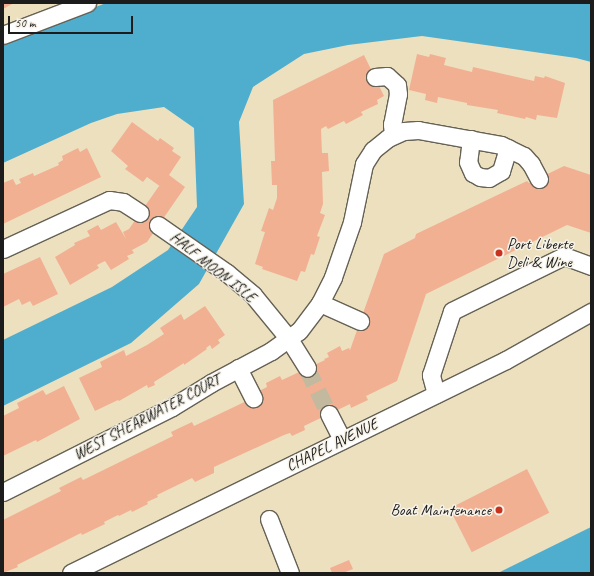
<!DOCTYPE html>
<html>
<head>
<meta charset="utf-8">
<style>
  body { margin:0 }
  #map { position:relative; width:594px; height:576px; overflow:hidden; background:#ede0bf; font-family:Caveat,sans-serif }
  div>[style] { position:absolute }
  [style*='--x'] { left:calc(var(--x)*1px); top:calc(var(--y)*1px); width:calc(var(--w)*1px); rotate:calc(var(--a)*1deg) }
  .water>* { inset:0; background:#4faece }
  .building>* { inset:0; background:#f2b093; transform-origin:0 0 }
  .minor-tunnel>* { height:17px; margin-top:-8.5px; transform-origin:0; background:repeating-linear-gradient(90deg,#c3b99e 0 17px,transparent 0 25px) }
  .roads { filter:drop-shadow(1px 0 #656155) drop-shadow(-1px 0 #656155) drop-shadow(0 1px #656155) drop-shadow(0 -1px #656155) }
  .minor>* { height:17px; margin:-8.5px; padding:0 8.5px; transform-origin:8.5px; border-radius:8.5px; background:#fff }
  .dots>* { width:11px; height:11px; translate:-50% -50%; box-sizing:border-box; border:2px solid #f7f3e8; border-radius:50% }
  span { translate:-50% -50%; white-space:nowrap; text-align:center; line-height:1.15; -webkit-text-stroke:3px #f7f3e8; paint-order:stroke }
  .poi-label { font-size:16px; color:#1c1c1c }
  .left { translate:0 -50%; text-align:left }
  .right { translate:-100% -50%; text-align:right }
  .street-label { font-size:16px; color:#1c1c1c }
  .frame { position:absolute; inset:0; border:4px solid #1c1c1c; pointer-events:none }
  .scale { position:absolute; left:8px; top:16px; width:125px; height:18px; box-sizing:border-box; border:2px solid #1c1c1c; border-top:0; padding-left:5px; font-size:12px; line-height:14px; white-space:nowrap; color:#1c1c1c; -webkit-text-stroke:3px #f7f3e8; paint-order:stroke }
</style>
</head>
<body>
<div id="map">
  <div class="water">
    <i style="clip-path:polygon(106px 3px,591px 3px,591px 62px,576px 58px,422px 36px,348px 45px,304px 54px,253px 87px,239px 122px,244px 204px,199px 284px,131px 343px,3px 406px,3px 340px,112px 287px,168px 250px,197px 207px,194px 128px,164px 107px,117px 114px,91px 123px,3px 163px,3px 43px)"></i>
    <i style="clip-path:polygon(591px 527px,591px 573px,498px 573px)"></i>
  </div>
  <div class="building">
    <i style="clip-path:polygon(3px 3px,14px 3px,3px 9px)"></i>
    <i style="clip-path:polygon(417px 54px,429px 57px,430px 54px,446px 58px,444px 65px,472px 72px,473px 67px,534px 81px,535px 76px,544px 78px,545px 76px,565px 83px,557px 118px,537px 115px,536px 120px,526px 117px,525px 119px,497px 113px,498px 110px,467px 105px,467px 103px,438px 97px,437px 103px,425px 100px,426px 94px,409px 90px)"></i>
    <i style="clip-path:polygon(364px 55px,384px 96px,377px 100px,378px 104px,361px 112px,363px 115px,346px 124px,344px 121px,328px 129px,326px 126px,321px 129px,322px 153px,328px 153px,329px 171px,322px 172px,323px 204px,320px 213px,325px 215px,317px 236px,320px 237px,314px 255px,311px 254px,305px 272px,301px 271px,297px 281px,262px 269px,263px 267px,255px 264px,265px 232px,261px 231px,269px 208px,273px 210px,277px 198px,277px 185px,272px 185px,271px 161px,275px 161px,273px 100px)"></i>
    <i style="clip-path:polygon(132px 122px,158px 141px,160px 138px,174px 148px,172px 151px,181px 157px,169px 175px,185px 187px,147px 242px,132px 250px,134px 253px,127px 256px,129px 259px,111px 270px,105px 261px,97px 265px,99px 268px,70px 285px,55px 257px,75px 245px,74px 243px,90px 236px,87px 231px,98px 225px,101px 230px,116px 222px,126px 239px,123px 232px,129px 229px,159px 186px,161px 187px,147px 177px,143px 182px,125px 169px,128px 166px,111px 151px)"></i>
    <i style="clip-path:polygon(78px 148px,80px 152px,87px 148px,101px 177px,3px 224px,3px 183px,13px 179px,16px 185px,21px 183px,19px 179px,33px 173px,34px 176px,59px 165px,58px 163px,63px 160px,62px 156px)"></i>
    <i style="clip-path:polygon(564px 166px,591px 175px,591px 233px,567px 225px,426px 294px,397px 381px,366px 396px,368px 400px,351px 408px,350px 404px,304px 426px,305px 430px,292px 436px,290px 433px,284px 435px,214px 467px,214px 473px,195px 482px,192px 478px,157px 495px,158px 497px,147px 502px,148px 504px,132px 512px,131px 510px,119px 516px,118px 515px,104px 522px,105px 524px,82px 535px,81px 533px,17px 565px,18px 567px,3px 573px,3px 520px,61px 491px,59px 488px,81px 477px,83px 480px,173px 436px,171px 432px,192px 422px,194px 426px,261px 394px,259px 391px,267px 387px,266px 383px,280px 376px,282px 380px,325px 360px,324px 359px,329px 357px,327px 353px,340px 346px,342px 351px,349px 348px,350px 350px,384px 254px,415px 238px,416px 234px,527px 181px,529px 183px)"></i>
    <i style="clip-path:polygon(40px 257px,58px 294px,33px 306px,30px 301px,22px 305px,19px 299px,3px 307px,3px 274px)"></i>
    <i style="clip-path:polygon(205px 306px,225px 335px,218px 340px,220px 343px,212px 349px,210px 345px,206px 348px,207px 349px,184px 365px,184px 363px,154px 382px,155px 385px,148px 388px,147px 385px,119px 401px,118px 400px,95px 411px,79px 378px,102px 367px,100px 362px,124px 350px,126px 356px,147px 345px,164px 334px,160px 328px,181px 314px,184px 320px)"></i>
    <i style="clip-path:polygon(64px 386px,80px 419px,37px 442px,36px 440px,3px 456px,3px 416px,19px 408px,17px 403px,43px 390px,46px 395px)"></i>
    <i style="left:527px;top:469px;width:49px;height:87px;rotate:63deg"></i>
    <i style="clip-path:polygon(349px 560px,353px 569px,343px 573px,332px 573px,330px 568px)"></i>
  </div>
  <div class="minor-tunnel">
    <i style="--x:307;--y:368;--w:51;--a:64.4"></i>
  </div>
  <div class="roads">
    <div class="minor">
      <i style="--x:3;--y:35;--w:90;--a:-20.9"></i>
      <i style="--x:375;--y:77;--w:12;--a:-5"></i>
      <i style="--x:387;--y:76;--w:13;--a:42"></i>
      <i style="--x:397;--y:85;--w:9;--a:84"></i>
      <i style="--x:398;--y:94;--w:31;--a:101"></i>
      <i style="--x:392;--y:124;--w:11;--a:85"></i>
      <i style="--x:471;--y:139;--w:23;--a:97"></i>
      <i style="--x:468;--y:162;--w:12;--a:66"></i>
      <i style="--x:473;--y:173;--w:8;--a:30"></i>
      <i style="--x:480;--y:177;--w:9;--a:6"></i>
      <i style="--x:489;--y:178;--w:14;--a:-30"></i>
      <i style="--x:501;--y:171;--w:24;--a:-73"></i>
      <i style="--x:158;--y:225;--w:84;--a:34.8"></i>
      <i style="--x:227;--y:273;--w:34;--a:40"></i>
      <i style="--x:253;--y:295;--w:57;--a:50.7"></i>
      <i style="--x:289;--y:339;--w:34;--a:58"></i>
      <i style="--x:3;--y:249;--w:117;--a:-24.8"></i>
      <i style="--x:109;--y:200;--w:14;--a:8"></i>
      <i style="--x:123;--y:202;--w:20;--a:33"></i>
      <i style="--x:320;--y:303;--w:44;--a:24.2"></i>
      <i style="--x:238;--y:368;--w:34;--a:63"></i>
      <i style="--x:436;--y:394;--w:20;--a:-105"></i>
      <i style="--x:431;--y:375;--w:67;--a:-71.8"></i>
      <i style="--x:452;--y:311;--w:125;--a:-26.2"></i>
      <i style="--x:564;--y:256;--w:29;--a:20"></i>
      <i style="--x:329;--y:414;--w:29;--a:63"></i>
      <i style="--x:3;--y:492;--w:189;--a:-26.7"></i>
      <i style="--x:172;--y:407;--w:46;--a:-31.6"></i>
      <i style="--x:211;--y:383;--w:68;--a:-28.1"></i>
      <i style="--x:271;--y:351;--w:34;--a:-36"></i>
      <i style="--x:299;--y:331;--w:35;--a:-53"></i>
      <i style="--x:320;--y:303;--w:29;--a:-63"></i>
      <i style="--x:333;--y:277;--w:58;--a:-70.9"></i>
      <i style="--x:352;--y:222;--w:59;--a:-78.3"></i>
      <i style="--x:364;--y:164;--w:17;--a:-57"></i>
      <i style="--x:373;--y:150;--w:19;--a:-39"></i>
      <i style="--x:388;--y:138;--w:17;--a:-24"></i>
      <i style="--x:404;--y:131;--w:14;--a:-4"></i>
      <i style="--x:418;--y:130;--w:84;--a:10.2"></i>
      <i style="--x:501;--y:145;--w:25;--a:26"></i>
      <i style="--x:524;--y:156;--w:11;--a:49"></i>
      <i style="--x:531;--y:164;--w:17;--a:62"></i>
      <i style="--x:269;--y:519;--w:58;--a:68.7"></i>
      <i style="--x:71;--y:573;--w:484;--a:-26.1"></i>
      <i style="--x:506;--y:360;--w:98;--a:-29.5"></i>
    </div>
  </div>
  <div class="dots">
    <i style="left:499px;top:253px;background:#c8321e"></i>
    <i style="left:499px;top:510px;background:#c8321e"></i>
  </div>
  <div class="poi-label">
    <span class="left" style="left:507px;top:253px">Port Liberte<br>Deli &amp; Wine</span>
    <span class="right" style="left:491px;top:510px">Boat Maintenance</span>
  </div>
  <div class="street-label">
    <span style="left:213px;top:267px;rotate:38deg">HALF MOON ISLE</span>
    <span style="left:147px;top:417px;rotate:-28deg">WEST SHEARWATER COURT</span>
    <span style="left:332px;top:445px;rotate:-26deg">CHAPEL AVENUE</span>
  </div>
  <div class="frame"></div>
  <div class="scale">50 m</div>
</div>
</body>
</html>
